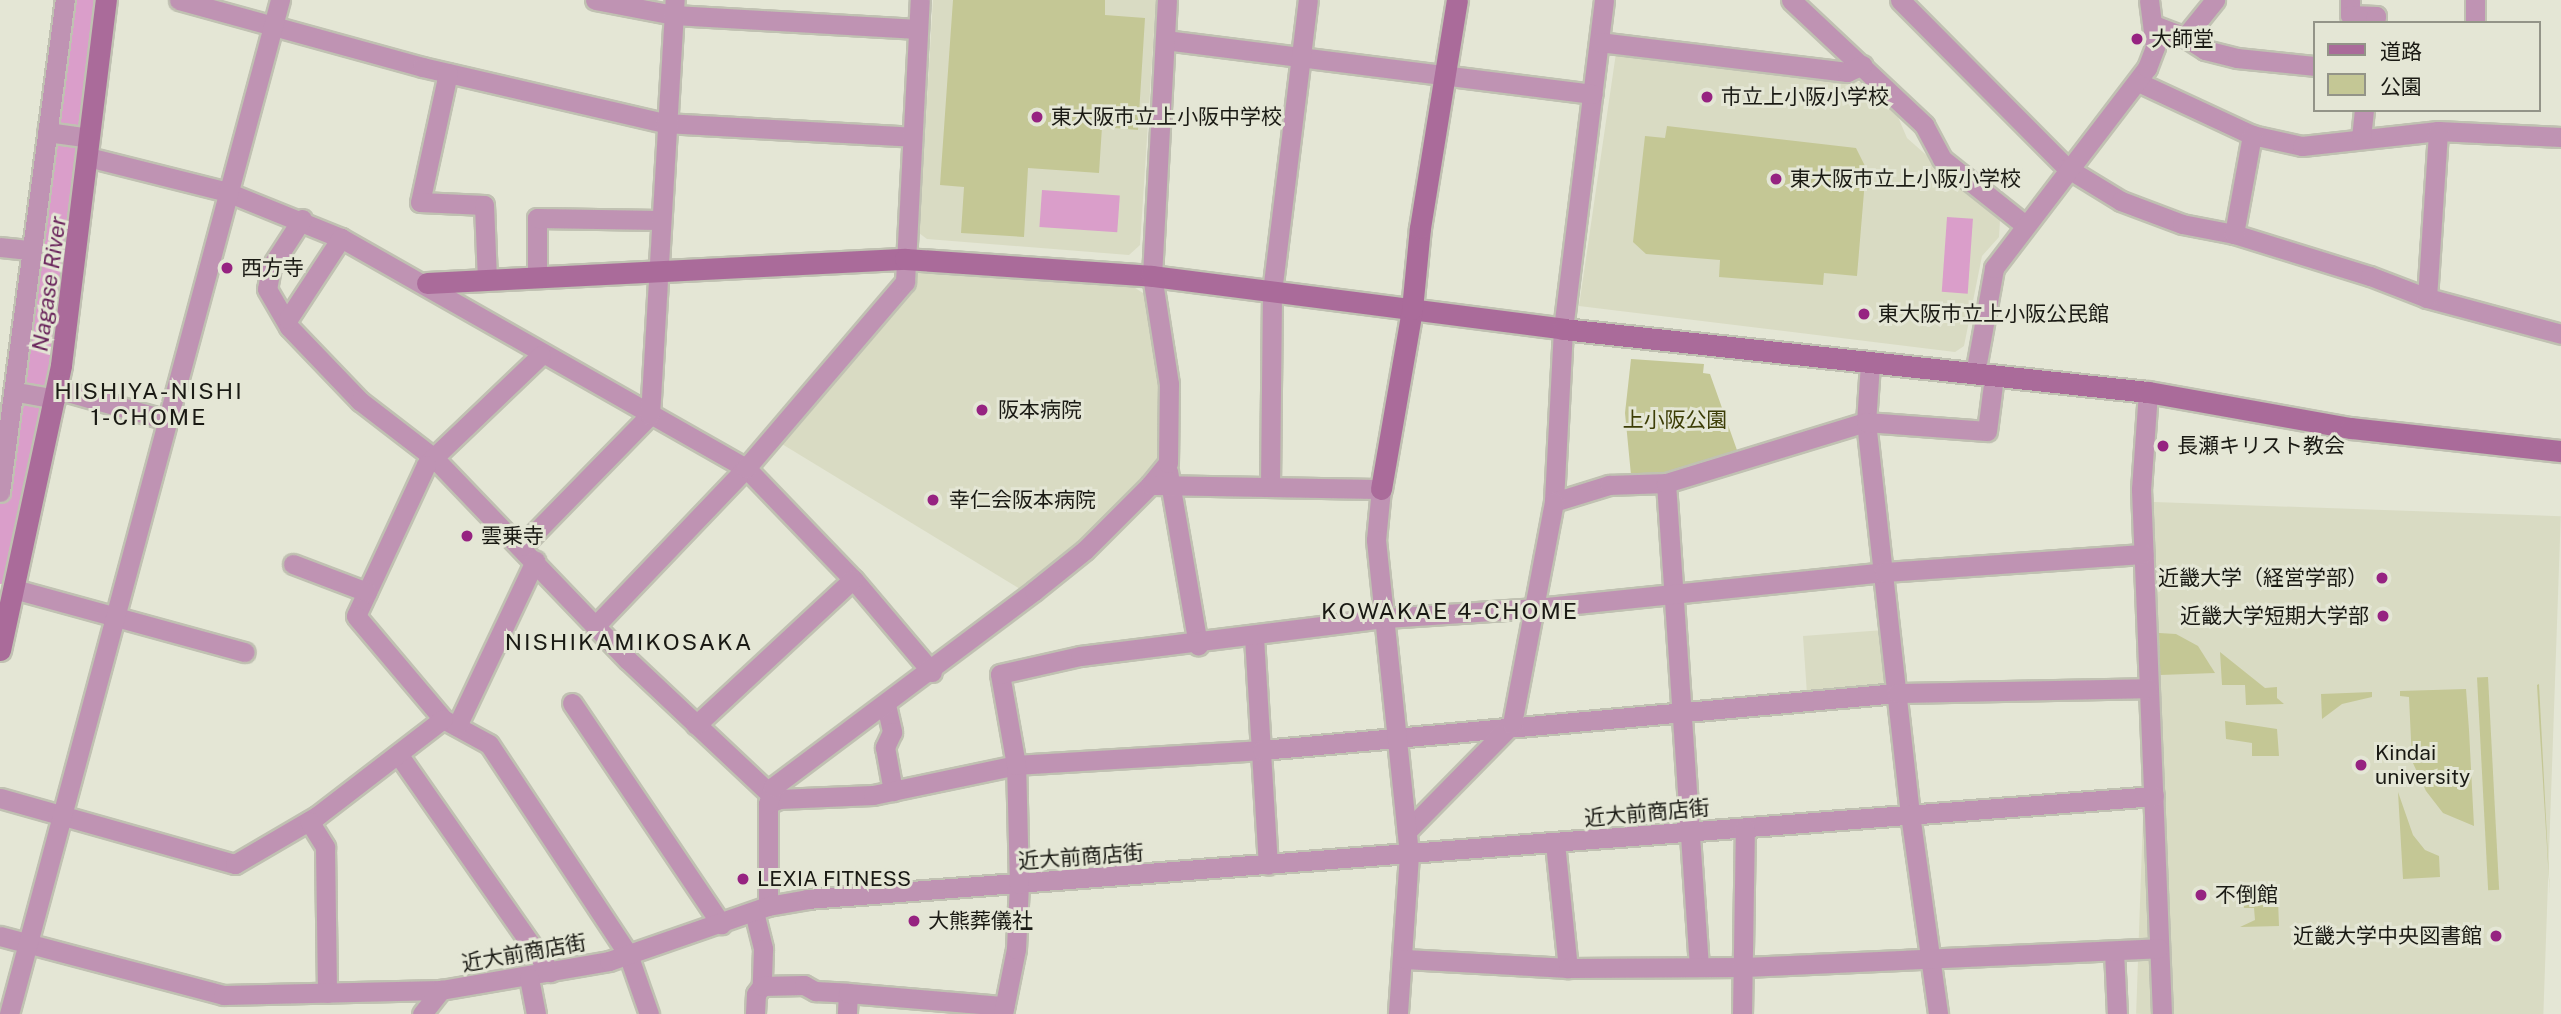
<!DOCTYPE html>
<html>
<head>
<meta charset="utf-8">
<style>
  body { margin:0 }
  #map { position:relative; width:2561px; height:1014px; overflow:hidden; background:#e4e6d5; font-family:"Public Sans","Noto Sans JP",sans-serif }
  div>[style] { position:absolute }
  [style*='--x'] { left:calc(var(--x)*1px); top:calc(var(--y)*1px); width:calc(var(--w)*1px); rotate:calc(var(--a)*1deg) }
  .built>* { inset:0; background:#d9dbc3; transform-origin:0 0 }
  .green>* { inset:0; background:#c4c795; transform-origin:0 0 }
  .water>* { inset:0; background:#da9eca; transform-origin:0 0 }
  .river>* { height:37px; margin:-18.5px; padding:0 18.5px; transform-origin:18.5px; border-radius:18.5px; background:#da9eca }
  .roads { filter:drop-shadow(2px 0 #c0c1b2) drop-shadow(-2px 0 #c0c1b2) drop-shadow(0 2px #c0c1b2) drop-shadow(0 -2px #c0c1b2) }
  .street>* { height:19px; margin:-9.5px; padding:0 9.5px; transform-origin:9.5px; border-radius:9.5px; background:#bf93b3 }
  .secondary>* { height:21px; margin:-10.5px; padding:0 10.5px; transform-origin:10.5px; border-radius:10.5px; background:#aa6b9a }
  .dots>* { width:19px; height:19px; translate:-50% -50%; box-sizing:border-box; border:4px solid #e4e6d5; border-radius:50% }
  span { translate:-50% -50%; white-space:nowrap; text-align:center; line-height:1.15; -webkit-text-stroke:6px #e4e6d5; paint-order:stroke }
  .poi-label { font-size:21px; color:#1a1a14 }
  .left { translate:0 -50%; text-align:left }
  .right { translate:-100% -50%; text-align:right }
  .park-label { font-size:21px; color:#3d3e07 }
  .street-label { font-size:21px; color:#1a1a14 }
  .water-label { font-size:23px; color:#69245b; font-style:italic }
  .neighbourhood-label { font-size:23px; color:#1a1a14; letter-spacing:2px }
  .legend { position:absolute; left:2313px; top:21px; width:228px; height:91px; box-sizing:border-box; background:#e4e6d5; border:2px solid #939488; margin:0; padding:9px 12px; list-style:none; font-size:21px; color:#1a1a14 }
  .legend li { display:flex; align-items:center; gap:14px; height:35px }
  .legend b { width:35px; border:2px solid #939488 }
</style>
</head>
<body>
<div id="map">
  <div class="built">
    <i style="clip-path:polygon(933px 0,1156px 0,1140px 245px,1129px 255px,927px 239px,919px 233px)"></i>
    <i style="clip-path:polygon(1616px 53px,1861px 82px,1895px 110px,1907px 138px,2000px 220px,1999px 237px,1982px 256px,1964px 346px,1955px 352px,1579px 306px)"></i>
    <i style="clip-path:polygon(915px 268px,1129px 284px,1146px 295px,1162px 379px,1159px 463px,1085px 543px,1020px 589px,777px 441px)"></i>
    <i style="left:2154px;top:502px;width:407px;height:512px;rotate:2deg"></i>
    <i style="clip-path:polygon(1884px 630px,1887px 677px,1879px 690px,1807px 694px,1803px 636px)"></i>
  </div>
  <div class="green">
    <i style="clip-path:polygon(953px 0,1105px 0,1105px 15px,1145px 18px,1138px 130px,1102px 127px,1099px 173px,1028px 168px,1024px 237px,961px 233px,964px 187px,940px 185px)"></i>
    <i style="clip-path:polygon(1667px 126px,1856px 148px,1866px 168px,1857px 276px,1824px 273px,1823px 285px,1719px 277px,1720px 260px,1646px 254px,1633px 242px,1645px 136px,1665px 138px)"></i>
    <i style="clip-path:polygon(1631px 359px,1704px 364px,1703px 373px,1710px 374px,1738px 453px,1666px 474px,1631px 475px,1625px 413px)"></i>
    <i style="clip-path:polygon(2159px 633px,2176px 634px,2198px 646px,2215px 673px,2160px 675px)"></i>
    <i style="clip-path:polygon(2220px 652px,2265px 688px,2277px 687px,2277px 698px,2284px 704px,2246px 705px,2245px 685px,2222px 685px)"></i>
    <i style="left:2488px;top:677px;width:213px;height:11px;rotate:87deg"></i>
    <i style="clip-path:polygon(2539px 684px,2550px 896px,2537px 685px)"></i>
    <i style="clip-path:polygon(2466px 689px,2469px 730px,2474px 826px,2443px 813px,2426px 791px,2412px 761px,2409px 697px,2400px 696px,2400px 691px)"></i>
    <i style="clip-path:polygon(2372px 692px,2372px 697px,2342px 704px,2322px 719px,2321px 694px)"></i>
    <i style="clip-path:polygon(2225px 721px,2277px 729px,2279px 756px,2252px 756px,2252px 743px,2226px 739px)"></i>
    <i style="clip-path:polygon(2398px 792px,2413px 835px,2425px 850px,2439px 856px,2440px 877px,2403px 879px)"></i>
    <i style="clip-path:polygon(2278px 900px,2279px 926px,2240px 927px,2255px 920px,2254px 908px,2244px 908px,2243px 903px)"></i>
  </div>
  <div class="water">
    <i style="left:1042px;top:190px;width:78px;height:37px;rotate:4deg"></i>
    <i style="left:1947px;top:217px;width:26px;height:75px;rotate:4deg"></i>
  </div>
  <div class="river">
    <i style="--x:0;--y:565;--w:232;--a:-79.1"></i>
    <i style="--x:44;--y:337;--w:340;--a:-82.9"></i>
  </div>
  <div class="roads">
    <div class="street">
      <i style="--x:179;--y:0;--w:252;--a:15.4"></i>
      <i style="--x:422;--y:67;--w:249;--a:13"></i>
      <i style="--x:665;--y:123;--w:247;--a:3.2"></i>
      <i style="--x:595;--y:0;--w:80;--a:10.8"></i>
      <i style="--x:674;--y:15;--w:244;--a:3.3"></i>
      <i style="--x:1604;--y:0;--w:332;--a:97.1"></i>
      <i style="--x:1563;--y:329;--w:173;--a:93"></i>
      <i style="--x:1554;--y:502;--w:58;--a:-17.2"></i>
      <i style="--x:1609;--y:485;--w:57;--a:-2"></i>
      <i style="--x:1666;--y:483;--w:485;--a:86.1"></i>
      <i style="--x:1791;--y:0;--w:183;--a:43.2"></i>
      <i style="--x:1924;--y:125;--w:38;--a:62"></i>
      <i style="--x:1942;--y:159;--w:106;--a:38.5"></i>
      <i style="--x:1900;--y:0;--w:237;--a:45.2"></i>
      <i style="--x:2067;--y:168;--w:63;--a:31.4"></i>
      <i style="--x:2121;--y:201;--w:65;--a:20.7"></i>
      <i style="--x:2182;--y:224;--w:53;--a:10.9"></i>
      <i style="--x:2234;--y:234;--w:142;--a:17.2"></i>
      <i style="--x:2370;--y:276;--w:61;--a:21.1"></i>
      <i style="--x:2427;--y:298;--w:139;--a:15"></i>
      <i style="--x:2350;--y:0;--w:15;--a:90"></i>
      <i style="--x:2350;--y:15;--w:26;--a:2"></i>
      <i style="--x:2376;--y:16;--w:7;--a:98"></i>
      <i style="--x:2475;--y:0;--w:23;--a:90"></i>
      <i style="--x:2154;--y:25;--w:33;--a:21"></i>
      <i style="--x:2185;--y:37;--w:48;--a:-51"></i>
      <i style="--x:2185;--y:37;--w:24;--a:33"></i>
      <i style="--x:2205;--y:50;--w:33;--a:14"></i>
      <i style="--x:2237;--y:58;--w:77;--a:5.9"></i>
      <i style="--x:1165;--y:40;--w:431;--a:7.2"></i>
      <i style="--x:1599;--y:42;--w:250;--a:6.9"></i>
      <i style="--x:1847;--y:72;--w:17;--a:-24"></i>
      <i style="--x:448;--y:73;--w:132;--a:102.2"></i>
      <i style="--x:420;--y:202;--w:64;--a:2.7"></i>
      <i style="--x:484;--y:205;--w:75;--a:87.7"></i>
      <i style="--x:2138;--y:82;--w:126;--a:24.9"></i>
      <i style="--x:2252;--y:135;--w:51;--a:12.4"></i>
      <i style="--x:2302;--y:146;--w:137;--a:-6.3"></i>
      <i style="--x:2438;--y:131;--w:123;--a:2.8"></i>
      <i style="--x:47;--y:132;--w:43;--a:7.9"></i>
      <i style="--x:2361;--y:138;--w:28;--a:-84"></i>
      <i style="--x:88;--y:157;--w:143;--a:14.1"></i>
      <i style="--x:227;--y:192;--w:123;--a:22"></i>
      <i style="--x:341;--y:238;--w:466;--a:29.6"></i>
      <i style="--x:746;--y:468;--w:154;--a:46.1"></i>
      <i style="--x:853;--y:579;--w:122;--a:49.7"></i>
      <i style="--x:302;--y:219;--w:57;--a:122.9"></i>
      <i style="--x:271;--y:267;--w:22;--a:100"></i>
      <i style="--x:267;--y:289;--w:44;--a:59.9"></i>
      <i style="--x:289;--y:327;--w:103;--a:46.2"></i>
      <i style="--x:360;--y:401;--w:93;--a:37.6"></i>
      <i style="--x:434;--y:458;--w:280;--a:46.2"></i>
      <i style="--x:628;--y:660;--w:195;--a:43.3"></i>
      <i style="--x:2234;--y:234;--w:101;--a:-79.7"></i>
      <i style="--x:0;--y:247;--w:31;--a:6"></i>
      <i style="--x:537;--y:278;--w:60;--a:-90"></i>
      <i style="--x:537;--y:218;--w:122;--a:0.9"></i>
      <i style="--x:2427;--y:298;--w:167;--a:-86.2"></i>
      <i style="--x:288;--y:319;--w:97;--a:-56.8"></i>
      <i style="--x:541;--y:355;--w:159;--a:136.3"></i>
      <i style="--x:426;--y:465;--w:166;--a:114.9"></i>
      <i style="--x:356;--y:616;--w:135;--a:49.8"></i>
      <i style="--x:443;--y:719;--w:52;--a:28.5"></i>
      <i style="--x:489;--y:744;--w:252;--a:56.5"></i>
      <i style="--x:628;--y:954;--w:64;--a:70.7"></i>
      <i style="--x:1870;--y:364;--w:58;--a:93.9"></i>
      <i style="--x:1866;--y:422;--w:394;--a:83.6"></i>
      <i style="--x:1910;--y:814;--w:202;--a:82"></i>
      <i style="--x:1975;--y:374;--w:108;--a:-79.8"></i>
      <i style="--x:1994;--y:268;--w:252;--a:-52.6"></i>
      <i style="--x:2147;--y:68;--w:22;--a:-69"></i>
      <i style="--x:2155;--y:47;--w:47;--a:-97.3"></i>
      <i style="--x:57;--y:389;--w:114;--a:15.7"></i>
      <i style="--x:17;--y:392;--w:39;--a:10"></i>
      <i style="--x:2148;--y:392;--w:97;--a:94.1"></i>
      <i style="--x:2141;--y:489;--w:525;--a:87.71"></i>
      <i style="--x:1168;--y:471;--w:177;--a:80.2"></i>
      <i style="--x:1666;--y:483;--w:209;--a:-17"></i>
      <i style="--x:1866;--y:422;--w:121;--a:4.3"></i>
      <i style="--x:1987;--y:431;--w:55;--a:-82.7"></i>
      <i style="--x:1150;--y:485;--w:28;--a:-51"></i>
      <i style="--x:1168;--y:463;--w:79;--a:-89.3"></i>
      <i style="--x:1169;--y:384;--w:109;--a:-98.9"></i>
      <i style="--x:1152;--y:276;--w:276;--a:-86.9"></i>
      <i style="--x:1270;--y:485;--w:193;--a:-89.4"></i>
      <i style="--x:1272;--y:292;--w:294;--a:-83"></i>
      <i style="--x:0;--y:492;--w:496;--a:-82.5"></i>
      <i style="--x:522;--y:546;--w:183;--a:-45.7"></i>
      <i style="--x:650;--y:415;--w:416;--a:-86.6"></i>
      <i style="--x:293;--y:564;--w:79;--a:20.7"></i>
      <i style="--x:14;--y:589;--w:239;--a:15.3"></i>
      <i style="--x:596;--y:625;--w:217;--a:-46.3"></i>
      <i style="--x:746;--y:468;--w:245;--a:-49.5"></i>
      <i style="--x:905;--y:282;--w:282;--a:-87"></i>
      <i style="--x:1254;--y:637;--w:228;--a:86.5"></i>
      <i style="--x:572;--y:703;--w:267;--a:56"></i>
      <i style="--x:886;--y:705;--w:28;--a:77"></i>
      <i style="--x:892;--y:732;--w:17;--a:115"></i>
      <i style="--x:885;--y:747;--w:45;--a:79.7"></i>
      <i style="--x:696;--y:725;--w:214;--a:-42.9"></i>
      <i style="--x:457;--y:726;--w:183;--a:-64.7"></i>
      <i style="--x:398;--y:754;--w:266;--a:55.1"></i>
      <i style="--x:0;--y:798;--w:244;--a:15.7"></i>
      <i style="--x:235;--y:864;--w:95;--a:-30.3"></i>
      <i style="--x:317;--y:816;--w:159;--a:-37.6"></i>
      <i style="--x:768;--y:804;--w:12;--a:-24"></i>
      <i style="--x:779;--y:799;--w:94;--a:-2.4"></i>
      <i style="--x:873;--y:795;--w:146;--a:-11.8"></i>
      <i style="--x:1016;--y:765;--w:246;--a:-3.5"></i>
      <i style="--x:1262;--y:750;--w:638;--a:-5.13"></i>
      <i style="--x:1897;--y:693;--w:251;--a:-1.1"></i>
      <i style="--x:309;--y:821;--w:31;--a:58"></i>
      <i style="--x:325;--y:847;--w:146;--a:89.2"></i>
      <i style="--x:1407;--y:831;--w:150;--a:-45.5"></i>
      <i style="--x:1512;--y:724;--w:226;--a:-79.3"></i>
      <i style="--x:1555;--y:843;--w:126;--a:84.1"></i>
      <i style="--x:768;--y:906;--w:102;--a:-90"></i>
      <i style="--x:768;--y:804;--w:18;--a:-74"></i>
      <i style="--x:773;--y:787;--w:326;--a:-36.9"></i>
      <i style="--x:1034;--y:591;--w:65;--a:-38.8"></i>
      <i style="--x:1085;--y:550;--w:92;--a:-45"></i>
      <i style="--x:1150;--y:485;--w:231;--a:1"></i>
      <i style="--x:1381;--y:489;--w:51;--a:95.6"></i>
      <i style="--x:1376;--y:540;--w:317;--a:84"></i>
      <i style="--x:1409;--y:855;--w:159;--a:94"></i>
      <i style="--x:754;--y:912;--w:38;--a:76"></i>
      <i style="--x:763;--y:949;--w:37;--a:92"></i>
      <i style="--x:762;--y:986;--w:10;--a:127"></i>
      <i style="--x:756;--y:994;--w:20;--a:93"></i>
      <i style="--x:0;--y:936;--w:231;--a:14.8"></i>
      <i style="--x:223;--y:995;--w:218;--a:-1.3"></i>
      <i style="--x:441;--y:990;--w:170;--a:-9.8"></i>
      <i style="--x:609;--y:961;--w:168;--a:-19.1"></i>
      <i style="--x:768;--y:906;--w:40;--a:-10"></i>
      <i style="--x:807;--y:899;--w:1351;--a:-4.37"></i>
      <i style="--x:2114;--y:951;--w:63;--a:87.3"></i>
      <i style="--x:1405;--y:959;--w:163;--a:3.2"></i>
      <i style="--x:1568;--y:968;--w:177;--a:-0.3"></i>
      <i style="--x:1745;--y:967;--w:414;--a:-2.6"></i>
      <i style="--x:529;--y:978;--w:37;--a:79"></i>
      <i style="--x:762;--y:986;--w:42;--a:-1.4"></i>
      <i style="--x:804;--y:985;--w:13;--a:29"></i>
      <i style="--x:815;--y:991;--w:33;--a:3"></i>
      <i style="--x:848;--y:993;--w:21;--a:93"></i>
      <i style="--x:848;--y:993;--w:157;--a:4.8"></i>
      <i style="--x:9;--y:1014;--w:1050;--a:-75.04"></i>
      <i style="--x:422;--y:1014;--w:31;--a:-52"></i>
      <i style="--x:1003;--y:1014;--w:66;--a:-78.7"></i>
      <i style="--x:1016;--y:949;--w:65;--a:-87.4"></i>
      <i style="--x:1019;--y:884;--w:119;--a:-91.4"></i>
      <i style="--x:1016;--y:765;--w:92;--a:-100"></i>
      <i style="--x:1000;--y:674;--w:82;--a:-12.7"></i>
      <i style="--x:1080;--y:656;--w:308;--a:-7.1"></i>
      <i style="--x:1386;--y:618;--w:151;--a:-3.8"></i>
      <i style="--x:1537;--y:608;--w:349;--a:-5.9"></i>
      <i style="--x:1884;--y:572;--w:260;--a:-4"></i>
      <i style="--x:1742;--y:1014;--w:186;--a:-89.1"></i>
    </div>
    <div class="secondary">
      <i style="--x:427;--y:283;--w:479;--a:-2.9"></i>
      <i style="--x:905;--y:259;--w:248;--a:3.9"></i>
      <i style="--x:1152;--y:276;--w:414;--a:7.3"></i>
      <i style="--x:1563;--y:329;--w:588;--a:6.15"></i>
      <i style="--x:2148;--y:392;--w:206;--a:10.1"></i>
      <i style="--x:2351;--y:428;--w:211;--a:6.3"></i>
      <i style="--x:1381;--y:489;--w:183;--a:-80.2"></i>
      <i style="--x:1412;--y:309;--w:81;--a:-84.4"></i>
      <i style="--x:1420;--y:228;--w:231;--a:-80.8"></i>
      <i style="--x:0;--y:650;--w:291;--a:-77.9"></i>
      <i style="--x:61;--y:365;--w:368;--a:-83"></i>
    </div>
  </div>
  <div class="dots">
    <i style="left:2137px;top:39px;background:#962381"></i>
    <i style="left:1707px;top:97px;background:#962381"></i>
    <i style="left:1037px;top:117px;background:#962381"></i>
    <i style="left:1776px;top:179px;background:#962381"></i>
    <i style="left:227px;top:268px;background:#962381"></i>
    <i style="left:1864px;top:314px;background:#962381"></i>
    <i style="left:982px;top:410px;background:#962381"></i>
    <i style="left:2163px;top:446px;background:#962381"></i>
    <i style="left:933px;top:500px;background:#962381"></i>
    <i style="left:467px;top:536px;background:#962381"></i>
    <i style="left:2382px;top:578px;background:#962381"></i>
    <i style="left:2383px;top:616px;background:#962381"></i>
    <i style="left:2361px;top:765px;background:#962381"></i>
    <i style="left:743px;top:879px;background:#962381"></i>
    <i style="left:2201px;top:895px;background:#962381"></i>
    <i style="left:914px;top:921px;background:#962381"></i>
    <i style="left:2496px;top:936px;background:#962381"></i>
  </div>
  <div class="poi-label">
    <span class="left" style="left:2151px;top:39px">大師堂</span>
    <span class="left" style="left:1721px;top:97px">市立上小阪小学校</span>
    <span class="left" style="left:1051px;top:117px">東大阪市立上小阪中学校</span>
    <span class="left" style="left:1790px;top:179px">東大阪市立上小阪小学校</span>
    <span class="left" style="left:241px;top:268px">西方寺</span>
    <span class="left" style="left:1878px;top:314px">東大阪市立上小阪公民館</span>
    <span class="left" style="left:998px;top:410px">阪本病院</span>
    <span class="left" style="left:2177px;top:446px">長瀬キリスト教会</span>
    <span class="left" style="left:949px;top:500px">幸仁会阪本病院</span>
    <span class="left" style="left:481px;top:536px">雲乗寺</span>
    <span class="right" style="left:2368px;top:578px">近畿大学（経営学部）</span>
    <span class="right" style="left:2369px;top:616px">近畿大学短期大学部</span>
    <span class="left" style="left:2375px;top:765px">Kindai<br>university</span>
    <span class="left" style="left:757px;top:879px">LEXIA FITNESS</span>
    <span class="left" style="left:2215px;top:895px">不倒館</span>
    <span class="left" style="left:928px;top:921px">大熊葬儀社</span>
    <span class="right" style="left:2482px;top:936px">近畿大学中央図書館</span>
  </div>
  <div class="park-label">
    <span style="left:1675px;top:420px">上小阪公園</span>
  </div>
  <div class="street-label">
    <span style="left:1647px;top:813px;rotate:-5deg">近大前商店街</span>
    <span style="left:1081px;top:857px;rotate:-4deg">近大前商店街</span>
    <span style="left:524px;top:953px;rotate:-10deg">近大前商店街</span>
  </div>
  <div class="water-label">
    <span style="left:49px;top:284px;rotate:-82deg">Nagase River</span>
  </div>
  <div class="neighbourhood-label">
    <span style="left:149px;top:404px">HISHIYA-NISHI<br>1-CHOME</span>
    <span style="left:1450px;top:611px">KOWAKAE 4-CHOME</span>
    <span style="left:629px;top:642px">NISHIKAMIKOSAKA</span>
  </div>
  <ul class="legend">
  <li><b style="height:9px;background:#aa6b9a"></b>道路</li>
  <li><b style="height:19px;background:#c4c795"></b>公園</li>
  </ul>
</div>
</body>
</html>
